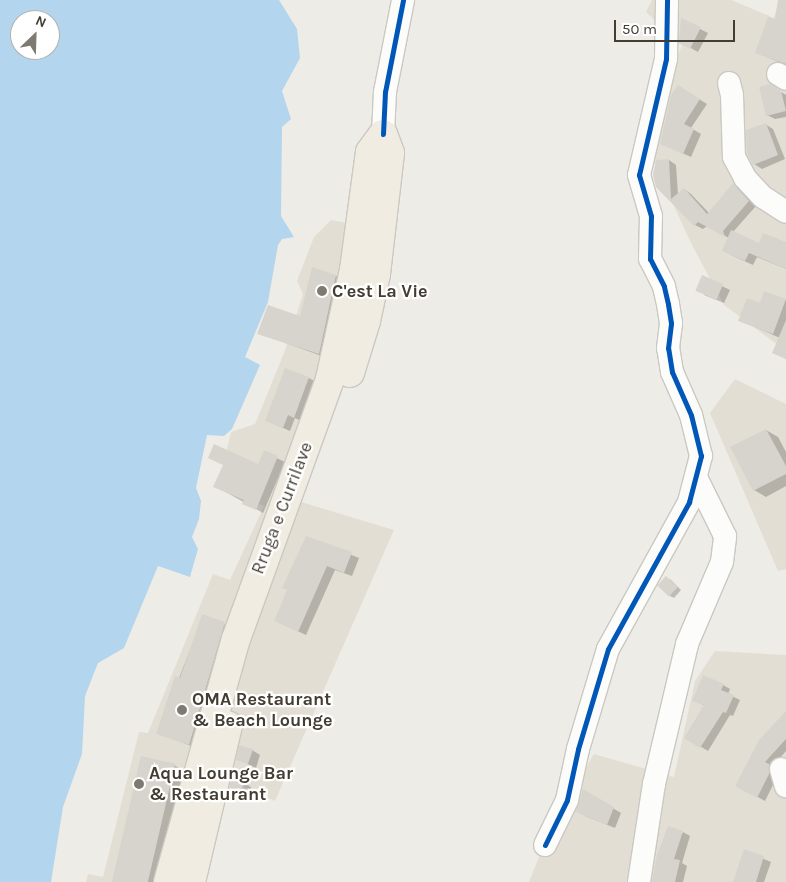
<!DOCTYPE html>
<html>
<head>
<meta charset="utf-8">
<style>
  body { margin:0 }
  #map { position:relative; width:786px; height:882px; overflow:hidden; background:#eeece6; font-family:Karla,sans-serif }
  div>[style] { position:absolute }
  [style*='--x'] { left:calc(var(--x)*1px); top:calc(var(--y)*1px); width:calc(var(--w)*1px); rotate:calc(var(--a)*1deg) }
  .residential>* { inset:0; background:#e3ded3 }
  .water>* { inset:0; background:#b3d6ee }
  .shadow>* { inset:0; background:#0003 }
  .building>* { inset:0; background:#d7d4ce; transform-origin:0 0 }
  .roads { filter:drop-shadow(1px 0 #cac8c2) drop-shadow(-1px 0 #cac8c2) drop-shadow(0 1px #cac8c2) drop-shadow(0 -1px #cac8c2) }
  .minor>* { height:22px; margin:-11px; padding:0 11px; transform-origin:11px; border-radius:11px; background:#fcfcfb }
  .major>* { height:28px; margin:-14px; padding:0 14px; transform-origin:14px; border-radius:14px; background:#f0ece2 }
  .cycleway>* { height:5px; margin:-2.5px; padding:0 2.5px; transform-origin:2.5px; border-radius:2.5px; background:#0057b8 }
  .dots>* { width:14px; height:14px; translate:-50% -50%; box-sizing:border-box; border:2px solid #fff; border-radius:50% }
  span { translate:-50% -50%; white-space:nowrap; text-align:center; line-height:1.15; -webkit-text-stroke:4.5px #fff; paint-order:stroke }
  .poi-label { font-size:18px; color:#433d32; font-weight:700 }
  .left { translate:0 -50%; text-align:left }
  .street-label { font-size:18px; color:#433d32 }
  .north { position:absolute; left:10px; top:10px; width:50px; height:50px; box-sizing:border-box; background:#fff; border:1px solid #b4b1ad; border-radius:50%; rotate:24deg; font-size:14px; font-weight:700; line-height:20px; text-align:center; color:#433d32 }
  .north::after { content:''; display:block; margin:auto; width:18px; height:22px; background:#7f7a71; clip-path:polygon(50% 0,100% 100%,50% 72%,0 100%) }
  .scale { position:absolute; left:614px; top:20px; width:121px; height:22px; box-sizing:border-box; border:2px solid #433d32; border-top:0; padding-left:6px; font-size:15px; line-height:18px; white-space:nowrap; color:#433d32; -webkit-text-stroke:4px #fff; paint-order:stroke }
</style>
</head>
<body>
<div id="map">
  <div class="residential">
    <i style="clip-path:polygon(652px 0,731px 0,774px 18px,779px 0,786px 0,786px 351px,724px 305px,691px 243px,646px 145px,653px 108px,682px 46px,646px 12px)"></i>
    <i style="clip-path:polygon(331px 220px,369px 227px,291px 499px,394px 530px,275px 801px,205px 770px,177px 882px,86px 882px,88px 874px,103px 877px,139px 732px,148px 733px,213px 574px,230px 580px,264px 506px,229px 492px,224px 462px,231px 432px,255px 424px,284px 353px,303px 294px,297px 281px,314px 237px)"></i>
    <i style="clip-path:polygon(735px 379px,786px 404px,786px 569px,778px 571px,710px 413px)"></i>
    <i style="clip-path:polygon(715px 651px,786px 655px,786px 882px,529px 882px,549px 832px,594px 754px,674px 777px,695px 681px)"></i>
  </div>
  <div class="water">
    <i style="clip-path:polygon(evenodd,0 0,279px 0,297px 29px,300px 58px,282px 91px,291px 119px,282px 127px,281px 216px,294px 237px,282px 239px,278px 245px,268px 302px,245px 357px,260px 365px,232px 429px,224px 436px,207px 435px,196px 488px,201px 501px,199px 519px,192px 537px,198px 549px,190px 577px,158px 566px,124px 648px,98px 663px,85px 696px,82px 754px,63px 807px,51px 882px,0 882px,0 0,20px 20px,50px 20px,50px 50px,20px 50px,20px 20px)"></i>
  </div>
  <div class="shadow">
    <i style="clip-path:polygon(780px 0,786px 0,786px 65px,757px 53px,776px 21px)"></i>
    <i style="clip-path:polygon(682px 20px,708px 33px,698px 52px,689px 47px)"></i>
    <i style="clip-path:polygon(770px 85px,786px 95px,786px 117px,775px 119px,767px 115px)"></i>
    <i style="clip-path:polygon(686px 91px,707px 104px,691px 128px,701px 134px,691px 157px,669px 147px)"></i>
    <i style="clip-path:polygon(765px 124px,773px 129px,785px 159px,762px 169px,754px 164px)"></i>
    <i style="clip-path:polygon(669px 160px,676px 165px,678px 194px,684px 189px,691px 194px,709px 213px,733px 185px,741px 189px,756px 206px,733px 232px,760px 244px,786px 244px,786px 269px,757px 257px,753px 265px,731px 255px,723px 250px,729px 238px,707px 226px,703px 229px,695px 225px,657px 187px)"></i>
    <i style="clip-path:polygon(336px 276px,347px 283px,330px 359px,258px 333px,301px 317px)"></i>
    <i style="clip-path:polygon(703px 277px,730px 290px,724px 303px,704px 295px)"></i>
    <i style="clip-path:polygon(765px 292px,786px 300px,786px 359px,773px 352px,780px 338px,739px 320px,760px 304px)"></i>
    <i style="clip-path:polygon(309px 378px,316px 382px,301px 421px,295px 418px,290px 431px,267px 421px)"></i>
    <i style="clip-path:polygon(766px 430px,778px 437px,786px 452px,786px 486px,766px 497px,754px 490px)"></i>
    <i style="clip-path:polygon(264px 452px,285px 462px,263px 513px,222px 490px,224px 465px,259px 465px)"></i>
    <i style="clip-path:polygon(307px 537px,359px 558px,352px 576px,335px 570px,306px 635px,276px 621px)"></i>
    <i style="clip-path:polygon(670px 579px,681px 590px,674px 598px,670px 596px)"></i>
    <i style="clip-path:polygon(203px 616px,237px 630px,201px 750px,158px 733px)"></i>
    <i style="clip-path:polygon(723px 685px,730px 689px,728px 694px,740px 700px,733px 716px,730px 715px,708px 751px,685px 737px,705px 706px,694px 700px)"></i>
    <i style="clip-path:polygon(786px 717px,786px 751px,772px 767px,776px 779px,765px 801px,745px 790px)"></i>
    <i style="clip-path:polygon(252px 750px,260px 755px,256px 768px,237px 759px)"></i>
    <i style="clip-path:polygon(174px 765px,186px 772px,162px 882px,118px 882px)"></i>
    <i style="clip-path:polygon(243px 783px,251px 787px,248px 798px,230px 790px)"></i>
    <i style="clip-path:polygon(584px 791px,621px 813px,615px 828px,585px 816px)"></i>
    <i style="clip-path:polygon(683px 832px,690px 836px,682px 863px,687px 866px,683px 882px,655px 882px)"></i>
    <i style="clip-path:polygon(745px 851px,771px 862px,764px 882px,736px 882px)"></i>
  </div>
  <div class="building">
    <i style="clip-path:polygon(778px 0,786px 0,786px 64px,755px 53px,768px 17px,775px 19px)"></i>
    <i style="clip-path:polygon(681px 18px,701px 27px,690px 49px,679px 43px)"></i>
    <i style="clip-path:polygon(770px 84px,781px 91px,786px 111px,766px 116px,759px 87px)"></i>
    <i style="clip-path:polygon(678px 85px,700px 99px,684px 124px,694px 129px,683px 154px,660px 144px,671px 95px)"></i>
    <i style="clip-path:polygon(766px 123px,778px 155px,753px 165px,747px 153px,746px 130px)"></i>
    <i style="clip-path:polygon(669px 159px,671px 199px,684px 188px,707px 214px,733px 183px,749px 201px,723px 231px,725px 237px,698px 222px,694px 226px,656px 187px,653px 175px,656px 160px)"></i>
    <i style="clip-path:polygon(731px 230px,759px 243px,763px 233px,786px 242px,786px 269px,749px 253px,745px 261px,722px 251px)"></i>
    <i style="clip-path:polygon(312px 267px,336px 275px,319px 354px,257px 334px,268px 305px,300px 316px)"></i>
    <i style="left:702px;top:275px;width:23px;height:17px;rotate:23deg"></i>
    <i style="clip-path:polygon(764px 291px,786px 299px,773px 334px,738px 321px,747px 298px,760px 303px)"></i>
    <i style="clip-path:polygon(786px 320px,786px 359px,772px 353px)"></i>
    <i style="clip-path:polygon(285px 368px,309px 377px,294px 418px,288px 415px,283px 428px,265px 421px)"></i>
    <i style="clip-path:polygon(766px 429px,786px 466px,786px 474px,753px 491px,730px 447px)"></i>
    <i style="clip-path:polygon(214px 444px,258px 464px,264px 450px,278px 456px,256px 510px,242px 504px,244px 500px,213px 487px,223px 465px,208px 458px)"></i>
    <i style="clip-path:polygon(306px 536px,352px 552px,344px 573px,327px 566px,298px 632px,274px 621px,287px 590px,282px 588px)"></i>
    <i style="left:666px;top:576px;width:16px;height:13px;rotate:43deg"></i>
    <i style="clip-path:polygon(202px 614px,225px 622px,189px 745px,156px 734px,175px 676px,180px 678px)"></i>
    <i style="clip-path:polygon(703px 675px,724px 684px,721px 690px,734px 695px,726px 713px,723px 712px,700px 748px,684px 738px,704px 705px,692px 701px)"></i>
    <i style="clip-path:polygon(786px 711px,786px 739px,765px 762px,769px 764px,769px 774px,757px 798px,735px 786px,759px 740px)"></i>
    <i style="clip-path:polygon(239px 745px,253px 749px,248px 764px,236px 760px)"></i>
    <i style="left:141px;top:756px;width:35px;height:129px;rotate:13deg"></i>
    <i style="left:231px;top:779px;width:13px;height:12px;rotate:13deg"></i>
    <i style="clip-path:polygon(583px 789px,614px 807px,607px 825px,576px 812px)"></i>
    <i style="clip-path:polygon(668px 826px,683px 831px,674px 859px,680px 860px,675px 882px,652px 882px,657px 855px)"></i>
    <i style="clip-path:polygon(744px 849px,764px 856px,756px 882px,733px 882px)"></i>
  </div>
  <div class="roads">
    <div class="minor">
      <i style="--x:778;--y:74;--w:9;--a:32"></i>
      <i style="--x:729;--y:83;--w:12;--a:76"></i>
      <i style="--x:732;--y:95;--w:62;--a:88.2"></i>
      <i style="--x:734;--y:157;--w:24;--a:62"></i>
      <i style="--x:745;--y:178;--w:26;--a:47"></i>
      <i style="--x:763;--y:197;--w:27;--a:33"></i>
      <i style="--x:383;--y:134;--w:42;--a:-87.3"></i>
      <i style="--x:385;--y:92;--w:94;--a:-78.9"></i>
      <i style="--x:781;--y:769;--w:18;--a:74"></i>
      <i style="--x:545;--y:845;--w:50;--a:-63.9"></i>
      <i style="--x:567;--y:800;--w:52;--a:-77.8"></i>
      <i style="--x:578;--y:749;--w:104;--a:-73.3"></i>
      <i style="--x:608;--y:649;--w:168;--a:-61.1"></i>
      <i style="--x:689;--y:502;--w:48;--a:-75.4"></i>
      <i style="--x:701;--y:456;--w:42;--a:-103.7"></i>
      <i style="--x:691;--y:415;--w:47;--a:-113.8"></i>
      <i style="--x:672;--y:372;--w:24;--a:-99"></i>
      <i style="--x:668;--y:348;--w:25;--a:-83"></i>
      <i style="--x:671;--y:323;--w:19;--a:-99"></i>
      <i style="--x:668;--y:304;--w:18;--a:-103"></i>
      <i style="--x:664;--y:286;--w:30;--a:-117"></i>
      <i style="--x:650;--y:259;--w:43;--a:-88.7"></i>
      <i style="--x:651;--y:216;--w:43;--a:-106.3"></i>
      <i style="--x:639;--y:175;--w:119;--a:-76.9"></i>
      <i style="--x:666;--y:59;--w:59;--a:-89"></i>
      <i style="--x:639;--y:882;--w:99;--a:-81.3"></i>
      <i style="--x:654;--y:784;--w:144;--a:-76.7"></i>
      <i style="--x:687;--y:644;--w:89;--a:-66.9"></i>
      <i style="--x:722;--y:562;--w:26;--a:-83"></i>
      <i style="--x:725;--y:536;--w:66;--a:-116.2"></i>
    </div>
    <div class="major">
      <i style="--x:350;--y:373;--w:54;--a:-72.9"></i>
      <i style="--x:366;--y:321;--w:48;--a:-78"></i>
      <i style="--x:376;--y:274;--w:122;--a:-83.4"></i>
      <i style="--x:390;--y:153;--w:20;--a:-110"></i>
      <i style="--x:168;--y:882;--w:252;--a:-74.4"></i>
      <i style="--x:236;--y:639;--w:276;--a:-70.1"></i>
      <i style="--x:330;--y:379;--w:112;--a:-77.6"></i>
      <i style="--x:354;--y:270;--w:119;--a:-82.3"></i>
      <i style="--x:370;--y:152;--w:22;--a:-54"></i>
      <i style="--x:191;--y:882;--w:161;--a:-76.7"></i>
    </div>
  </div>
  <div class="cycleway">
    <i style="--x:383;--y:134;--w:42;--a:-87.3"></i>
    <i style="--x:385;--y:92;--w:94;--a:-78.9"></i>
    <i style="--x:545;--y:845;--w:50;--a:-63.9"></i>
    <i style="--x:567;--y:800;--w:52;--a:-77.8"></i>
    <i style="--x:578;--y:749;--w:104;--a:-73.3"></i>
    <i style="--x:608;--y:649;--w:168;--a:-61.1"></i>
    <i style="--x:689;--y:502;--w:48;--a:-75.4"></i>
    <i style="--x:701;--y:456;--w:42;--a:-103.7"></i>
    <i style="--x:691;--y:415;--w:47;--a:-113.8"></i>
    <i style="--x:672;--y:372;--w:24;--a:-99"></i>
    <i style="--x:668;--y:348;--w:25;--a:-83"></i>
    <i style="--x:671;--y:323;--w:19;--a:-99"></i>
    <i style="--x:668;--y:304;--w:18;--a:-103"></i>
    <i style="--x:664;--y:286;--w:30;--a:-117"></i>
    <i style="--x:650;--y:259;--w:43;--a:-88.7"></i>
    <i style="--x:651;--y:216;--w:43;--a:-106.3"></i>
    <i style="--x:639;--y:175;--w:119;--a:-76.9"></i>
    <i style="--x:666;--y:59;--w:59;--a:-89"></i>
  </div>
  <div class="dots">
    <i style="left:322px;top:291px;background:#7f7a71"></i>
    <i style="left:182px;top:710px;background:#7f7a71"></i>
    <i style="left:139px;top:784px;background:#7f7a71"></i>
  </div>
  <div class="poi-label">
    <span class="left" style="left:332px;top:291px">C'est La Vie</span>
    <span class="left" style="left:192px;top:710px">OMA Restaurant<br>&amp; Beach Lounge</span>
    <span class="left" style="left:149px;top:784px">Aqua Lounge Bar<br>&amp; Restaurant</span>
  </div>
  <div class="street-label">
    <span style="left:282px;top:508px;rotate:-69deg">Rruga e Currilave</span>
  </div>
  <div class="north">N</div>
  <div class="scale">50 m</div>
</div>
</body>
</html>
